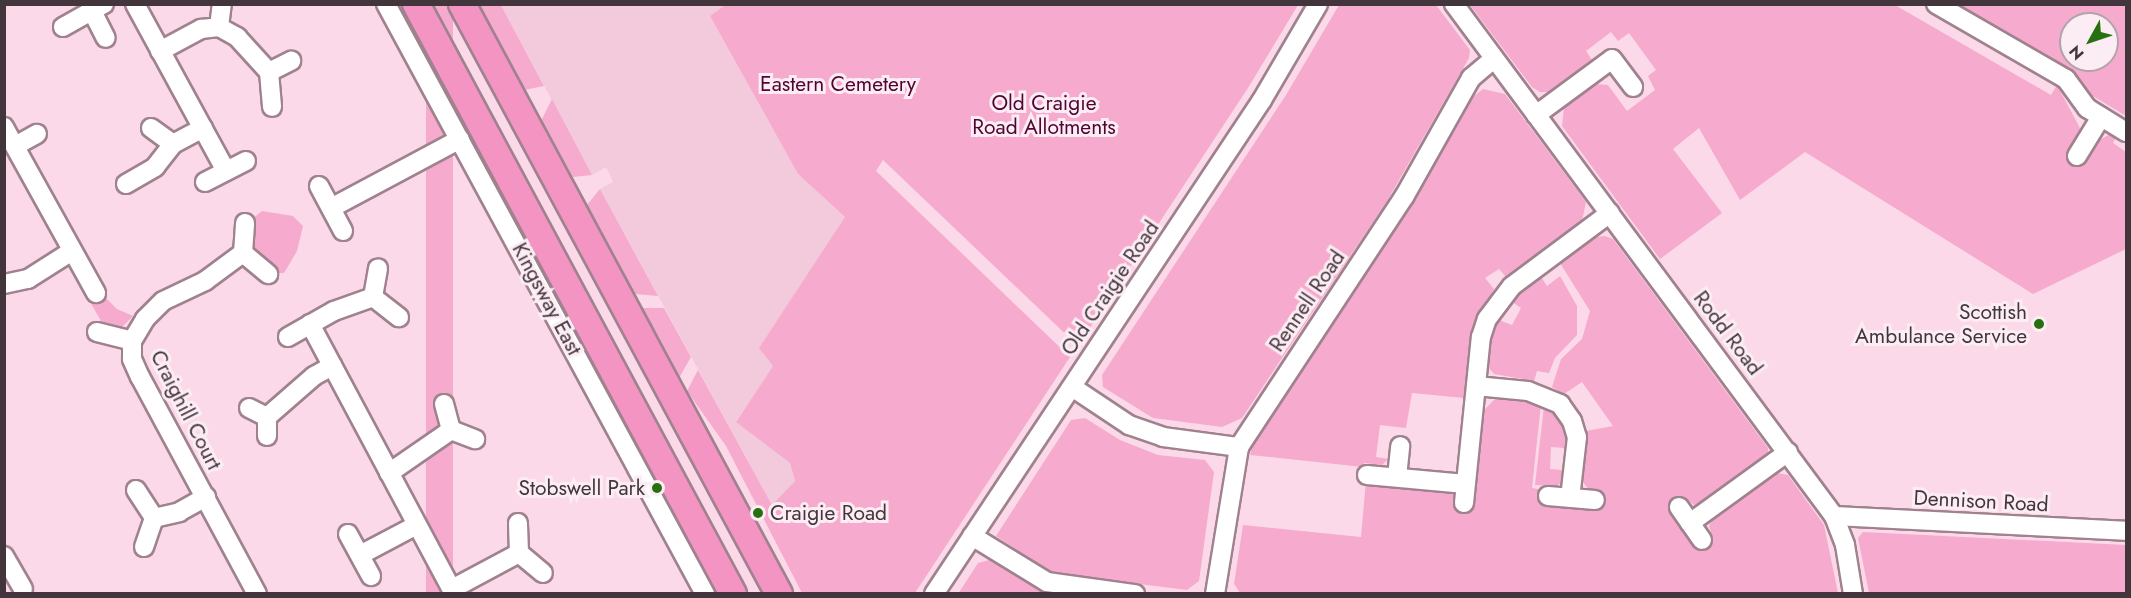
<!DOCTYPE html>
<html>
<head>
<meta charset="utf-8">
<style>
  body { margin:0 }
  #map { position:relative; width:2131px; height:598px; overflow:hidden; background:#fbd9e8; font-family:Jost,sans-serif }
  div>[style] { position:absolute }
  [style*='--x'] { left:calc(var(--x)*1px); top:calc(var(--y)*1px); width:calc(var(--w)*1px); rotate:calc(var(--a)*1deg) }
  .built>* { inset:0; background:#f3cadc }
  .green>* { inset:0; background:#f6abce; transform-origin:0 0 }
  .roads { filter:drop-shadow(2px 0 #a0828f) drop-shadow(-2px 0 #a0828f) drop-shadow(0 2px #a0828f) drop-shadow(0 -2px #a0828f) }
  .minor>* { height:18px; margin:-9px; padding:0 9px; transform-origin:9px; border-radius:9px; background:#fff }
  .highway>* { height:26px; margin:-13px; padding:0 13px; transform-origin:13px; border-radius:13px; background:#f394c2 }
  .dots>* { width:16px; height:16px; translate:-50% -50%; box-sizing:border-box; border:3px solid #fbedf3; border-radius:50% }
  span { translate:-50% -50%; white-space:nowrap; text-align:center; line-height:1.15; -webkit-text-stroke:6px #fbedf3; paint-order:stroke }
  .park-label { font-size:21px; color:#510434 }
  .street-label { font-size:21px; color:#42353b }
  .poi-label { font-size:21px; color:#42353b }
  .right { translate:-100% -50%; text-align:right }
  .left { translate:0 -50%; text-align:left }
  .frame { position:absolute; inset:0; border:6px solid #42353b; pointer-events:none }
  .north { position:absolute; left:2059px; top:12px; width:60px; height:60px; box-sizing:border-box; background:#fbedf3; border:2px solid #b1a3a9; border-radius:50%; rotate:230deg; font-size:16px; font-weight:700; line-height:24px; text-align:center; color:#42353b }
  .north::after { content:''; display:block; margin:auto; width:21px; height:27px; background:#277012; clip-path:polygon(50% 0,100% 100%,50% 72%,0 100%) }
</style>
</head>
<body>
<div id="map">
  <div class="built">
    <i style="clip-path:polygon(501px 5px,725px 5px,710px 16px,798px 174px,845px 217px,773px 366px,736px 421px,790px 463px,795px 481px,772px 505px,600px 189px,613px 182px,610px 175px,606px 167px,592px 175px)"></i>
  </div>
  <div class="green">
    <i style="clip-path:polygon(evenodd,1951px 4px,2126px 5px,2126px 116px,2083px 90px,1951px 4px,2071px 24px,2107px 24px,2107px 60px,2071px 60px,2071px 24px)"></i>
    <i style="clip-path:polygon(394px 5px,406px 5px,647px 459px,640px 462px)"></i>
    <i style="left:426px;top:5px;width:27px;height:668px"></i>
    <i style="clip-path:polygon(479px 5px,501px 5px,544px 86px,524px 90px)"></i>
    <i style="clip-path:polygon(725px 5px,1298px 5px,1248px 88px,1078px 346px,883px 160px,876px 171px,1070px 357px,915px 593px,802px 593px,726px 446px,687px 391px,698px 370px,772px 505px,795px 481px,790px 463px,736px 422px,773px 366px,759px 348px,845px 217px,798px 174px,710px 16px)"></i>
    <i style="clip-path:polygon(1339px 5px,1436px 5px,1470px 50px,1469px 58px,1387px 201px,1242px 418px,1222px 427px,1153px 418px,1103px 387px,1102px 375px,1286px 95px)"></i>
    <i style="clip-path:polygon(1470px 5px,1895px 5px,2051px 95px,2057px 85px,2081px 130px,2067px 154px,2082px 164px,2096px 142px,2112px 133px,2118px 134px,2113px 143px,2126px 152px,2126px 249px,2033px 294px,1805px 152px,1740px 200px,1699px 128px,1673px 149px,1722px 213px,1660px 259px,1562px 126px,1564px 108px,1596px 84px,1608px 85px,1627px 111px,1655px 90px,1648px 76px,1656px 70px,1629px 33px,1618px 41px,1611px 32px,1586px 51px,1592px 60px,1549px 92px,1540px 92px,1532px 87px)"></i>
    <i style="clip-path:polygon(1483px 89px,1505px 94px,1586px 202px,1582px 221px,1506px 277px,1499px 269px,1485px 278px,1494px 289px,1470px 338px,1464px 398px,1412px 393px,1406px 428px,1380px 425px,1376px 457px,1388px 459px,1382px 465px,1364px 463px,1363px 467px,1250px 455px,1253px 442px,1412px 202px,1473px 97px)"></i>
    <i style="clip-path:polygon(552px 99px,592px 175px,573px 177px,541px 121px)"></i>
    <i style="clip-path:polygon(600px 189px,658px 296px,635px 294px,587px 205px)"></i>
    <i style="clip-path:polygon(262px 211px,293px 216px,303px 226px,297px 251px,284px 273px,277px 273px,251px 247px,252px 219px)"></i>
    <i style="clip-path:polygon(1605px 236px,1613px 239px,1768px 448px,1768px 454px,1700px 504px,1694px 505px,1685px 498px,1668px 510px,1696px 550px,1713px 538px,1709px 526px,1711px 522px,1777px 473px,1788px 475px,1824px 525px,1838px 593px,1241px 594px,1234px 584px,1243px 525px,1361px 537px,1366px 480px,1451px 489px,1458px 496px,1458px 503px,1474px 505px,1483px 411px,1495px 399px,1541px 404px,1532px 488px,1544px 490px,1543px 505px,1597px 511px,1599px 491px,1588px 489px,1583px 482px,1586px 431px,1613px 426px,1582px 382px,1564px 394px,1552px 387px,1561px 359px,1582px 339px,1590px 311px,1560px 263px,1596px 237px)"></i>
    <i style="clip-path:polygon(1560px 276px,1577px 306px,1577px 335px,1555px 358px,1549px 373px,1537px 371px,1534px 381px,1494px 374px,1488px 367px,1491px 338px,1499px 320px,1512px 325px,1521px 308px,1511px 301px,1541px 277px,1547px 286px)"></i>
    <i style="clip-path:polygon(101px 293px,117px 309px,133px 316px,122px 327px,101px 321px,89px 300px)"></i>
    <i style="clip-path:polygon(642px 308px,664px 308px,691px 357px,679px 378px)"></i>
    <i style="clip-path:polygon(1544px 406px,1560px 420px,1566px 435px,1565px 448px,1551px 447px,1550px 469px,1563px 470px,1562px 482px,1557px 486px,1535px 485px)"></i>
    <i style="clip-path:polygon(1085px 418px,1120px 440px,1158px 455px,1205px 460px,1214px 472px,1199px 581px,1187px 590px,1052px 573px,996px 536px,1071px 420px)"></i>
    <i style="clip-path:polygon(1863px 532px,2126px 545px,2126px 593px,1869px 593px,1858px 538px)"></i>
    <i style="clip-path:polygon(993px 559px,1043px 593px,1048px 593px,958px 594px,978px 563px)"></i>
  </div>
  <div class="roads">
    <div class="minor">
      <i style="--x:135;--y:4;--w:190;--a:61.4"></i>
      <i style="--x:386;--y:4;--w:671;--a:61.6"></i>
      <i style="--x:1454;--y:4;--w:638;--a:53.42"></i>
      <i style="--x:1834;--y:516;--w:31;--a:69"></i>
      <i style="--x:1845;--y:545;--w:50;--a:80.7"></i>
      <i style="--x:1936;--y:4;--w:150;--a:30"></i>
      <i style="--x:2066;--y:79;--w:36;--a:54"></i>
      <i style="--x:2087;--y:108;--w:46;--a:31.6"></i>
      <i style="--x:92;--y:11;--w:30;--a:63"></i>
      <i style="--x:63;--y:27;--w:47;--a:-29.3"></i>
      <i style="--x:219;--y:27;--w:23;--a:-83"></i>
      <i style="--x:160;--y:51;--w:47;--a:-28.2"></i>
      <i style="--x:201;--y:29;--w:18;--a:-6"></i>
      <i style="--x:219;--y:27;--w:21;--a:29"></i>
      <i style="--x:237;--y:37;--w:47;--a:47.6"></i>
      <i style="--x:269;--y:72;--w:35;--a:85"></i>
      <i style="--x:269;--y:72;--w:25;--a:-27"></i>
      <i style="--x:1536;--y:115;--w:94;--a:-36.4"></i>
      <i style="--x:1612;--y:59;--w:35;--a:53"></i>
      <i style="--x:4;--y:127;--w:190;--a:61"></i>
      <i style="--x:151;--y:128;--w:27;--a:36"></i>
      <i style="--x:15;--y:146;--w:25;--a:-29"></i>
      <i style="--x:2077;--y:156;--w:46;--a:-58.4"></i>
      <i style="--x:205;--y:182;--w:46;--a:-27.1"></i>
      <i style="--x:126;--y:184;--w:34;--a:-30"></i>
      <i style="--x:155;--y:167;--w:29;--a:-52"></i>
      <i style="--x:173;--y:144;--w:34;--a:-28"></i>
      <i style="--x:319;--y:186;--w:51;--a:61.9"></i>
      <i style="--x:331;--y:208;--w:146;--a:-28.1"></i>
      <i style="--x:243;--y:253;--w:30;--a:-86"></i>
      <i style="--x:4;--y:284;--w:25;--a:-12"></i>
      <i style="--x:28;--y:279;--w:52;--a:-32.5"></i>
      <i style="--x:373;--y:297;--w:29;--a:-80"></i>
      <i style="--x:310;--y:324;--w:306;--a:61.9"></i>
      <i style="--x:97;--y:332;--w:36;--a:14"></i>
      <i style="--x:288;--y:337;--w:53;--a:-29.5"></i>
      <i style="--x:334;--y:311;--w:41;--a:-19.7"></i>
      <i style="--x:373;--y:297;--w:33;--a:38"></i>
      <i style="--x:1476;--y:386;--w:52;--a:5.5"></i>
      <i style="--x:1528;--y:391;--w:35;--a:22"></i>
      <i style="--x:1560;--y:404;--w:21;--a:55"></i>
      <i style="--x:1572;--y:421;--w:17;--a:73"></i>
      <i style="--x:1577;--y:437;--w:61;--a:96.5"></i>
      <i style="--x:1072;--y:387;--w:69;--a:33.7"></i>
      <i style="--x:1129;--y:425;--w:36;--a:19"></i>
      <i style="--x:1163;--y:437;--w:77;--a:7.5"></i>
      <i style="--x:249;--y:408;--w:20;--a:27"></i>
      <i style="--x:267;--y:417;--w:19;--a:90"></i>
      <i style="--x:267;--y:417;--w:62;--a:-41.1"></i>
      <i style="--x:314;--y:376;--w:21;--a:-29"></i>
      <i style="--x:451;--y:430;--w:26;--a:21"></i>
      <i style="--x:389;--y:473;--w:75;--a:-34.7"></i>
      <i style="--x:451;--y:430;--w:27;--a:-105"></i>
      <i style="--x:1367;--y:475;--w:99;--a:5.2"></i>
      <i style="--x:1397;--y:477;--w:31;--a:-84"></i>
      <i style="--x:136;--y:490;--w:33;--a:57"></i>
      <i style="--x:1548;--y:496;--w:47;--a:4.9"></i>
      <i style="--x:1464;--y:503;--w:167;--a:-84.2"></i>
      <i style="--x:1481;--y:337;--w:19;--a:-72"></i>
      <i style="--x:1487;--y:319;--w:41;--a:-52.9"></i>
      <i style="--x:1512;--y:286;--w:122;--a:-36.7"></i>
      <i style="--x:1679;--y:507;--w:40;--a:55.1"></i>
      <i style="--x:1834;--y:516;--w:292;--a:2.9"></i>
      <i style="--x:1690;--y:523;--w:121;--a:-35.9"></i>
      <i style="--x:348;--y:534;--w:48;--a:61.3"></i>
      <i style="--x:972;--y:536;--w:88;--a:31.5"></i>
      <i style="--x:1047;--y:582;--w:89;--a:7.8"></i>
      <i style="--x:144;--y:547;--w:31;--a:-71"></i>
      <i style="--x:154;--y:518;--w:26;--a:-13"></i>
      <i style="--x:179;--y:512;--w:31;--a:-29"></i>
      <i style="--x:519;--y:553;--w:31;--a:40"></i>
      <i style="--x:360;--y:555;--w:64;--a:-27.8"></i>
      <i style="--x:4;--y:556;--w:38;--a:60"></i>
      <i style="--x:452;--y:589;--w:76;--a:-28.2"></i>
      <i style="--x:519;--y:553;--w:30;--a:-92"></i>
      <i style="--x:257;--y:594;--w:247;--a:-118.3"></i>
      <i style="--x:140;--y:377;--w:20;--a:-114"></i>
      <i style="--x:132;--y:359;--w:18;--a:-90"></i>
      <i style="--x:132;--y:341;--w:26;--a:-59"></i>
      <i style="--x:145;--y:319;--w:25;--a:-45"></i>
      <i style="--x:163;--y:301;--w:47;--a:-25.5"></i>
      <i style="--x:205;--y:281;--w:47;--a:-36.4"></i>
      <i style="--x:243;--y:253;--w:33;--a:40"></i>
      <i style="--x:934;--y:594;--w:593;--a:-56.42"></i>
      <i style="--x:1262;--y:100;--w:111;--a:-59.7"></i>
      <i style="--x:1215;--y:594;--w:149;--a:-80.7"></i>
      <i style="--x:1239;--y:447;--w:300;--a:-56.6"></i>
      <i style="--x:1404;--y:197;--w:137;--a:-60.6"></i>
      <i style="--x:1471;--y:78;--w:30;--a:-40"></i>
    </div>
    <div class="highway">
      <i style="--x:416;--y:4;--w:670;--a:61.75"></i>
      <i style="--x:462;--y:4;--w:670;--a:61.75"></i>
    </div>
  </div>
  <div class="dots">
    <i style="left:2039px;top:324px;background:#277012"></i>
    <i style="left:657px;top:488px;background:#277012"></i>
    <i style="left:758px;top:513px;background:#277012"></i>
  </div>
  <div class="park-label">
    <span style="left:838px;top:84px">Eastern Cemetery</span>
    <span style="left:1044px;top:115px">Old Craigie<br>Road Allotments</span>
  </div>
  <div class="street-label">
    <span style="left:1110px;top:288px;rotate:-56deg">Old Craigie Road</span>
    <span style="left:547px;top:299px;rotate:62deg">Kingsway East</span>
    <span style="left:1307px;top:301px;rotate:-56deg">Rennell Road</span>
    <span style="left:1728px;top:333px;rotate:53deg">Rodd Road</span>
    <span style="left:186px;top:410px;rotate:63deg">Craighill Court</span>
    <span style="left:1981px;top:501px;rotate:3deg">Dennison Road</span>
  </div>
  <div class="poi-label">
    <span class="right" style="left:2027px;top:324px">Scottish<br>Ambulance Service</span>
    <span class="right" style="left:645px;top:488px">Stobswell Park</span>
    <span class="left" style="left:770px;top:513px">Craigie Road</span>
  </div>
  <div class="frame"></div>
  <div class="north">N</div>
</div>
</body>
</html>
